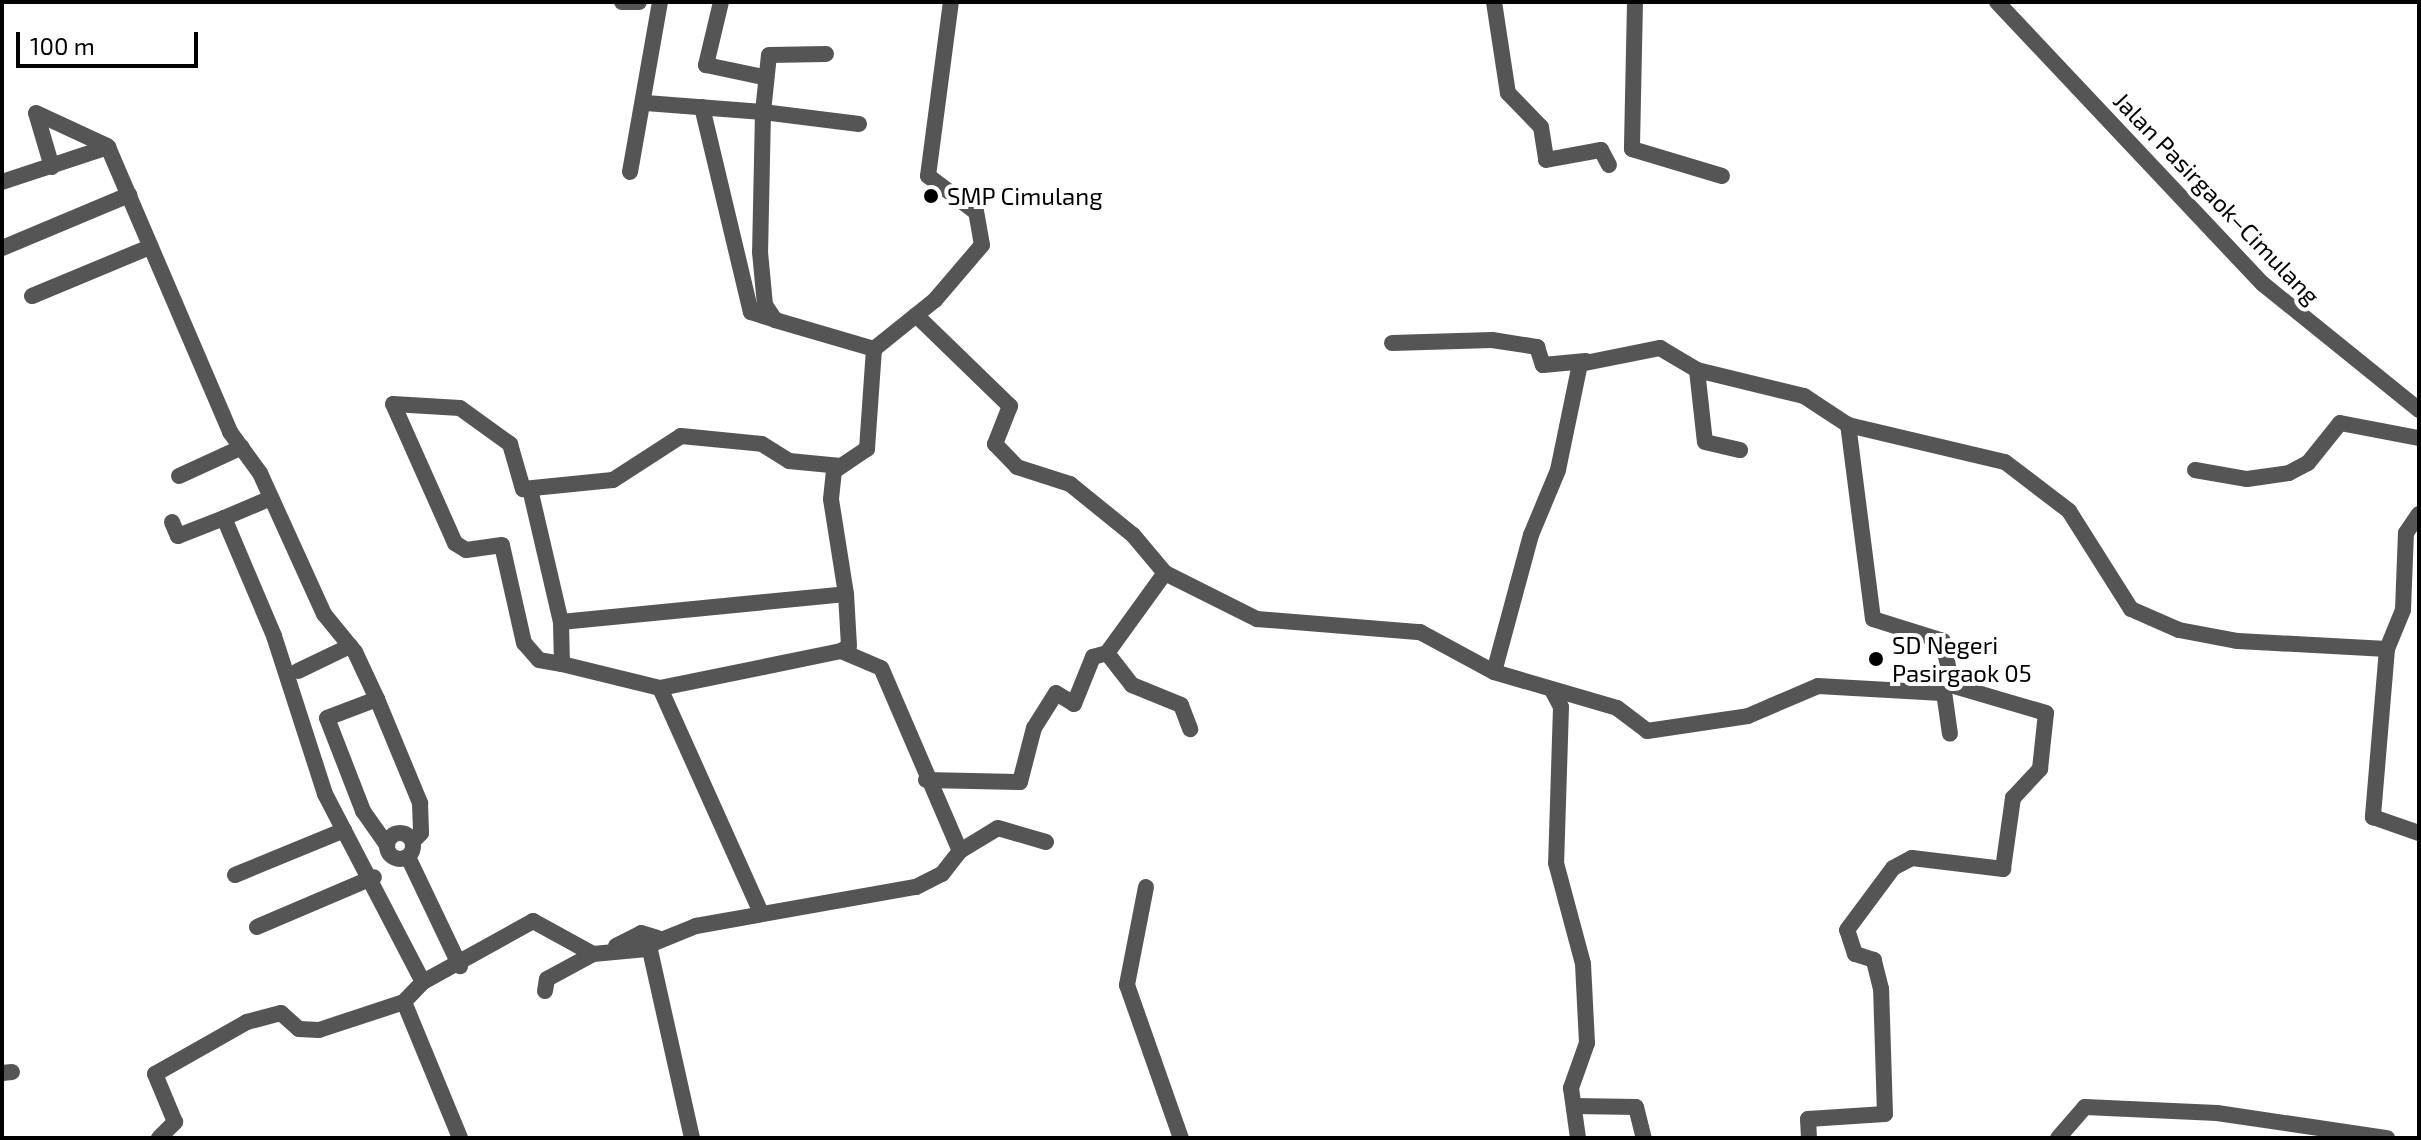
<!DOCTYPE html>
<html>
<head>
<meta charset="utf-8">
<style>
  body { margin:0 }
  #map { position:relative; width:2421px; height:1140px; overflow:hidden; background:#fff; font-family:"Exo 2",sans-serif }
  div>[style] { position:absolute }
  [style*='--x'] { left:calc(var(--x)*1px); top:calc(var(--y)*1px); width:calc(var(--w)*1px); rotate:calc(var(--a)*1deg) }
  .minor>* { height:16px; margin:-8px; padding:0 8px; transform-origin:8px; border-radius:8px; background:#555 }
  .minor>.ring { margin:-8px; padding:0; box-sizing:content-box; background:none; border:16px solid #555; border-radius:50% }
  .dots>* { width:22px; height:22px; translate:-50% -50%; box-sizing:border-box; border:4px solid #fff; border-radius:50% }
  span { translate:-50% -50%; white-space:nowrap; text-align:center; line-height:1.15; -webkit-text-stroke:8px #fff; paint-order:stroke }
  .poi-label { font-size:24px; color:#000 }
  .left { translate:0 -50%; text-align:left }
  .street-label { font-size:24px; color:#000 }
  .frame { position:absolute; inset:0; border:4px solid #000; pointer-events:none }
  .scale { position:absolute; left:16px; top:32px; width:182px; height:36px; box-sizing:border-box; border:4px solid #000; border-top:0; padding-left:10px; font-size:24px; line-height:28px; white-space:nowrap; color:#000; -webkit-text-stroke:6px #fff; paint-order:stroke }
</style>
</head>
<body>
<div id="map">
  <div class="minor">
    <i style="--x:622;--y:2;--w:17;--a:0"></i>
    <i style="--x:721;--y:2;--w:65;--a:103.4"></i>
    <i style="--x:706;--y:65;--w:58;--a:11.9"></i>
    <i style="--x:1494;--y:2;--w:92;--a:81.3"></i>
    <i style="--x:1508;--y:93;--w:47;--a:45.9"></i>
    <i style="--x:1541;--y:127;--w:33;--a:81"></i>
    <i style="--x:1546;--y:160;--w:56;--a:-10.3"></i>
    <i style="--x:1601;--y:150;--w:17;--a:62"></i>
    <i style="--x:1635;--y:2;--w:147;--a:91.2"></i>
    <i style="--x:1632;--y:149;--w:94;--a:16.7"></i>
    <i style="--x:1997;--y:2;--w:388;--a:46.7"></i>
    <i style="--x:2263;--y:284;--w:201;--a:38.9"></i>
    <i style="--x:646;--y:103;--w:117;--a:4.4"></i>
    <i style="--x:763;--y:112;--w:57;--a:-84"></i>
    <i style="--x:769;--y:55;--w:57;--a:-1"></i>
    <i style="--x:702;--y:107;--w:211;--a:76.6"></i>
    <i style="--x:751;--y:312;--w:25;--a:18"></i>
    <i style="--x:859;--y:124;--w:97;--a:-172.9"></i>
    <i style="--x:763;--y:112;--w:140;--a:91.2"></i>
    <i style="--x:760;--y:252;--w:53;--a:84.6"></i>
    <i style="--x:765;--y:305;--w:18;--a:56"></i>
    <i style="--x:775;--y:320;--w:103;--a:16.3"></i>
    <i style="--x:52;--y:167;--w:56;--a:-106.5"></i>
    <i style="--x:36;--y:113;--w:78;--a:24.9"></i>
    <i style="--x:630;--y:172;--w:173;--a:-80"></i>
    <i style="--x:2;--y:182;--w:112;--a:-18.3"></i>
    <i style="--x:108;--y:147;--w:310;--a:66.8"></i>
    <i style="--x:230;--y:432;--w:51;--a:53.8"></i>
    <i style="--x:260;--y:473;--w:155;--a:65.6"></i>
    <i style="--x:324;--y:614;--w:49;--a:50.8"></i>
    <i style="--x:355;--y:652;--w:52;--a:64.9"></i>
    <i style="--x:377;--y:699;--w:113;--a:67.5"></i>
    <i style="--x:420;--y:803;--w:30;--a:88"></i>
    <i style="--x:421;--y:833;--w:11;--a:135"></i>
    <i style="--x:2;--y:248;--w:138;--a:-22.7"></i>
    <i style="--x:32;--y:296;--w:128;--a:-22.6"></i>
    <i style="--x:916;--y:315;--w:131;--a:44.1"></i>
    <i style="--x:1010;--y:406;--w:41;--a:111.5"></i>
    <i style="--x:995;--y:444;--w:32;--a:46"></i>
    <i style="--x:1017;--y:467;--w:56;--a:17.8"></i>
    <i style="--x:1070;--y:484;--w:81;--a:39"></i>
    <i style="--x:1133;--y:535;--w:50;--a:49.9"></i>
    <i style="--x:1392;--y:343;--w:100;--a:-1.7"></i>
    <i style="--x:1492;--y:340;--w:46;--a:8.8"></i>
    <i style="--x:1537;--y:347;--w:19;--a:72"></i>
    <i style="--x:1543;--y:365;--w:43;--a:-5.3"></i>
    <i style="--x:1697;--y:370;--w:72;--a:83.7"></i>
    <i style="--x:1705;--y:442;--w:36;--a:13"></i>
    <i style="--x:2195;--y:470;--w:53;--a:9.8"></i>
    <i style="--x:2247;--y:479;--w:42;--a:-8.1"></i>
    <i style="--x:2289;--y:473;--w:21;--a:-28"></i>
    <i style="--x:2308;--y:463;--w:51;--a:-51.3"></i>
    <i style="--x:2340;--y:423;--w:80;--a:10.8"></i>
    <i style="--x:179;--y:476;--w:69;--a:-24.7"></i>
    <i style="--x:530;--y:489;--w:137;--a:76.9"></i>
    <i style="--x:271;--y:498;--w:51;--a:156.9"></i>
    <i style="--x:224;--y:518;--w:128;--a:67"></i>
    <i style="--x:274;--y:636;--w:166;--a:72.1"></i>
    <i style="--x:325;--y:794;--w:212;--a:62.5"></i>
    <i style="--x:423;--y:982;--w:126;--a:-29"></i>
    <i style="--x:533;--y:921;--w:68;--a:28.8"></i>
    <i style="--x:593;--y:954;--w:54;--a:-5.3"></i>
    <i style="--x:172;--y:522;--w:15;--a:67"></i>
    <i style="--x:178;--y:536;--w:49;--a:-21.4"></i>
    <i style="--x:2387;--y:649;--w:169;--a:94.8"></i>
    <i style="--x:2373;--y:817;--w:49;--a:19.2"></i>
    <i style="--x:841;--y:651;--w:185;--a:168.4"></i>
    <i style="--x:660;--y:688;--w:101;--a:-166.2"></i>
    <i style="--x:562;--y:664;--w:42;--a:-91.4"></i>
    <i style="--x:561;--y:622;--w:286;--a:-5.6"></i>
    <i style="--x:1107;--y:653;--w:41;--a:52"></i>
    <i style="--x:1132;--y:685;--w:53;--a:22.2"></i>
    <i style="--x:1181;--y:705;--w:26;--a:69"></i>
    <i style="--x:562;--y:664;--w:23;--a:-170"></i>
    <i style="--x:539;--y:660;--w:23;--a:-131"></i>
    <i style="--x:524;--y:643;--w:100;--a:-102.7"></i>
    <i style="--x:502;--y:545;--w:36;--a:172"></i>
    <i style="--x:466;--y:550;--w:13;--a:-148"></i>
    <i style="--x:455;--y:543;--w:152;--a:-114"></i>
    <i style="--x:393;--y:404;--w:67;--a:3.4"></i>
    <i style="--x:460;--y:408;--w:62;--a:35.8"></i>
    <i style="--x:510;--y:444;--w:47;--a:73.9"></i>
    <i style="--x:523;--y:489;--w:90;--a:-5.7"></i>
    <i style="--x:613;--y:480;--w:81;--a:-32.9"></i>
    <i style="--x:681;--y:436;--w:81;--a:5.6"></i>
    <i style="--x:762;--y:444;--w:32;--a:32"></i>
    <i style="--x:789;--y:461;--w:52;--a:5.5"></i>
    <i style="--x:298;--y:671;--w:58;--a:-25.7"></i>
    <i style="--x:1494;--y:672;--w:142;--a:-74.9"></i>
    <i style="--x:1531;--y:535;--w:70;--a:-67.4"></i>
    <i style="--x:1558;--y:470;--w:108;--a:-78.3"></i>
    <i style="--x:1580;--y:364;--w:82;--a:-11.3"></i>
    <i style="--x:1660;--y:348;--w:43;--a:30.7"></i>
    <i style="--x:1697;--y:370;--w:110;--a:13.7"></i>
    <i style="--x:1804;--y:396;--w:53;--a:33.4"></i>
    <i style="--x:660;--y:688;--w:247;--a:65.8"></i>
    <i style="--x:1552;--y:690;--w:19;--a:62"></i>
    <i style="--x:1561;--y:707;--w:156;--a:91.8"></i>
    <i style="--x:1556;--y:863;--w:105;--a:75"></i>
    <i style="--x:1583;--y:964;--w:79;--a:87.1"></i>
    <i style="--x:1587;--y:1043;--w:48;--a:109.6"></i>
    <i style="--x:1571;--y:1088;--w:50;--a:82"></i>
    <i style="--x:1944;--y:692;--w:42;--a:81.9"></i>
    <i style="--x:377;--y:699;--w:53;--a:159.2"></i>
    <i style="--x:327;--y:718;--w:100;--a:68.8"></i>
    <i style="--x:363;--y:811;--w:42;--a:54.8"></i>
    <i style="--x:926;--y:780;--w:94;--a:1.2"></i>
    <i style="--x:1020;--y:782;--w:56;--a:-75.5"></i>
    <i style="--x:1034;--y:728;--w:41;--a:-57.8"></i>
    <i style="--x:1056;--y:693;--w:21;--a:31"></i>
    <i style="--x:1074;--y:704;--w:51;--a:-68"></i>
    <i style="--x:1093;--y:657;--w:15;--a:-16"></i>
    <i style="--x:1107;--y:653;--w:99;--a:-54.1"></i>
    <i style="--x:1165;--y:573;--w:103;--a:26.6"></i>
    <i style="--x:1257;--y:619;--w:164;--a:4.6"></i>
    <i style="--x:1420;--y:632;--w:84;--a:28.4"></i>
    <i style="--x:1494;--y:672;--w:128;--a:16.3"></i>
    <i style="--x:1617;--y:708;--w:38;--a:37"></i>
    <i style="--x:1647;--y:731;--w:102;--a:-8.4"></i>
    <i style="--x:1748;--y:716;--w:76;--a:-23.2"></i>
    <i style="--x:1818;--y:686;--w:124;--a:3.2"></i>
    <i style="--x:1942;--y:693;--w:16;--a:-55"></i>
    <i style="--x:1951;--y:680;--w:40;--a:-102"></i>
    <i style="--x:1943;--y:641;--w:73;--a:-162.6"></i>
    <i style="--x:1873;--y:619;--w:196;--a:-97.3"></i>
    <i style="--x:1848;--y:425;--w:161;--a:13.3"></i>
    <i style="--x:2005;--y:462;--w:81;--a:37.4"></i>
    <i style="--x:2069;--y:511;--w:116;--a:57.7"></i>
    <i style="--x:2131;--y:609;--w:52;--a:23.6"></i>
    <i style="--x:2179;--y:630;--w:60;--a:10.6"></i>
    <i style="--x:2238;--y:641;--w:149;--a:3.1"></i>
    <i style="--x:2387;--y:649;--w:42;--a:-67.7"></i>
    <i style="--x:2403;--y:610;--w:77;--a:-87.8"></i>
    <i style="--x:2406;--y:533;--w:23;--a:-56"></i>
    <i class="ring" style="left:387px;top:833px;width:10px;height:10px"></i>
    <i style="--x:960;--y:851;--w:44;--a:-31.2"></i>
    <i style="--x:998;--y:828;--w:50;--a:16.3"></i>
    <i style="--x:408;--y:857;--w:121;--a:64.5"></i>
    <i style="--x:235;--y:875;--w:118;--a:-22.4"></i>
    <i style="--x:1146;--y:887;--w:100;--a:101"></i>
    <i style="--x:1127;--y:985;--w:162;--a:70.6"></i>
    <i style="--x:257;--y:927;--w:127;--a:-23.1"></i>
    <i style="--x:616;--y:946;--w:28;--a:-27"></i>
    <i style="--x:641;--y:933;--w:17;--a:17"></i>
    <i style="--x:423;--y:982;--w:28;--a:134"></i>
    <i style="--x:404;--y:1002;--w:147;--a:67.6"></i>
    <i style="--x:545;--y:991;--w:12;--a:-81"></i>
    <i style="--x:547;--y:979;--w:52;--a:-28.5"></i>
    <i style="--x:2;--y:1073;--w:10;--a:-6"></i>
    <i style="--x:1574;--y:1106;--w:62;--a:0.9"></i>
    <i style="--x:1636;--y:1107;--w:32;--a:76"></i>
    <i style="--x:159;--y:1138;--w:23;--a:-45"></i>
    <i style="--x:175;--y:1122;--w:52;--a:-112.6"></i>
    <i style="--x:155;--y:1074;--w:106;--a:-29.5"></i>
    <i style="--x:247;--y:1022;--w:35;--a:-15"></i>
    <i style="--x:281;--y:1013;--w:24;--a:42"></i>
    <i style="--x:299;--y:1029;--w:20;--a:3"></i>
    <i style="--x:319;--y:1030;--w:89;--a:-18.2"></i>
    <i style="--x:692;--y:1138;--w:198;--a:-102.6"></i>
    <i style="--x:649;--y:945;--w:51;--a:-22"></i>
    <i style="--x:696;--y:926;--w:223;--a:-10.1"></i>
    <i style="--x:916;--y:887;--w:29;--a:-27"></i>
    <i style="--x:942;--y:874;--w:29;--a:-52"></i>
    <i style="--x:960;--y:851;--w:199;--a:-113.3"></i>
    <i style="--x:881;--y:668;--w:43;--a:-157"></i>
    <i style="--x:841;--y:651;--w:9;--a:-32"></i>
    <i style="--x:849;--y:646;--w:52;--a:-93.3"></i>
    <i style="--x:846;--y:594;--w:96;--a:-99"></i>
    <i style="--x:831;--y:499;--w:28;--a:-84"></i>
    <i style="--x:834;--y:471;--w:40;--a:-34"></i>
    <i style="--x:867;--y:449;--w:100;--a:-86"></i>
    <i style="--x:874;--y:349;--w:78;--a:-38.8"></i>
    <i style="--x:935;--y:300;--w:72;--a:-49.5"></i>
    <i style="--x:982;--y:245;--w:34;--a:-100"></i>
    <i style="--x:976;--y:212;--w:60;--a:-143.1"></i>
    <i style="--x:928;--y:176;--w:176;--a:-82.5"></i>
    <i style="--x:1809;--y:1138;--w:19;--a:-93"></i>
    <i style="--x:1808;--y:1119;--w:77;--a:-3.7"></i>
    <i style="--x:1885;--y:1114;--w:125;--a:-91.8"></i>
    <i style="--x:1881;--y:989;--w:30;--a:-104"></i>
    <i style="--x:1874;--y:960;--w:20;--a:-162"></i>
    <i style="--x:1855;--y:954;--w:25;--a:-108"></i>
    <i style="--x:1847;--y:930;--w:77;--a:-53.4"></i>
    <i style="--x:1893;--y:868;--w:21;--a:-28"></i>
    <i style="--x:1912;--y:858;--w:92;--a:6.9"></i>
    <i style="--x:2003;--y:869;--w:72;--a:-82"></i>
    <i style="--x:2013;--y:798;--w:40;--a:-47"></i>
    <i style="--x:2040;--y:769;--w:56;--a:-83.9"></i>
    <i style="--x:2046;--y:713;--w:100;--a:-163.7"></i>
    <i style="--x:2058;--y:1138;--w:41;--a:-48.9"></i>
    <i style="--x:2085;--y:1107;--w:132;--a:2.6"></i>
    <i style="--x:2217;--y:1113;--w:172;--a:8.4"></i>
  </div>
  <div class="dots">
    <i style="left:931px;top:196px;background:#000"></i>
    <i style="left:1876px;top:659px;background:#000"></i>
  </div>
  <div class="poi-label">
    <span class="left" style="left:947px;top:196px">SMP Cimulang</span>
    <span class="left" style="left:1892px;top:659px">SD Negeri<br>Pasirgaok 05</span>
  </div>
  <div class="street-label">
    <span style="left:2217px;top:198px;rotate:46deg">Jalan Pasirgaok–Cimulang</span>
  </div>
  <div class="frame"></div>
  <div class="scale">100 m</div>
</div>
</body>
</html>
